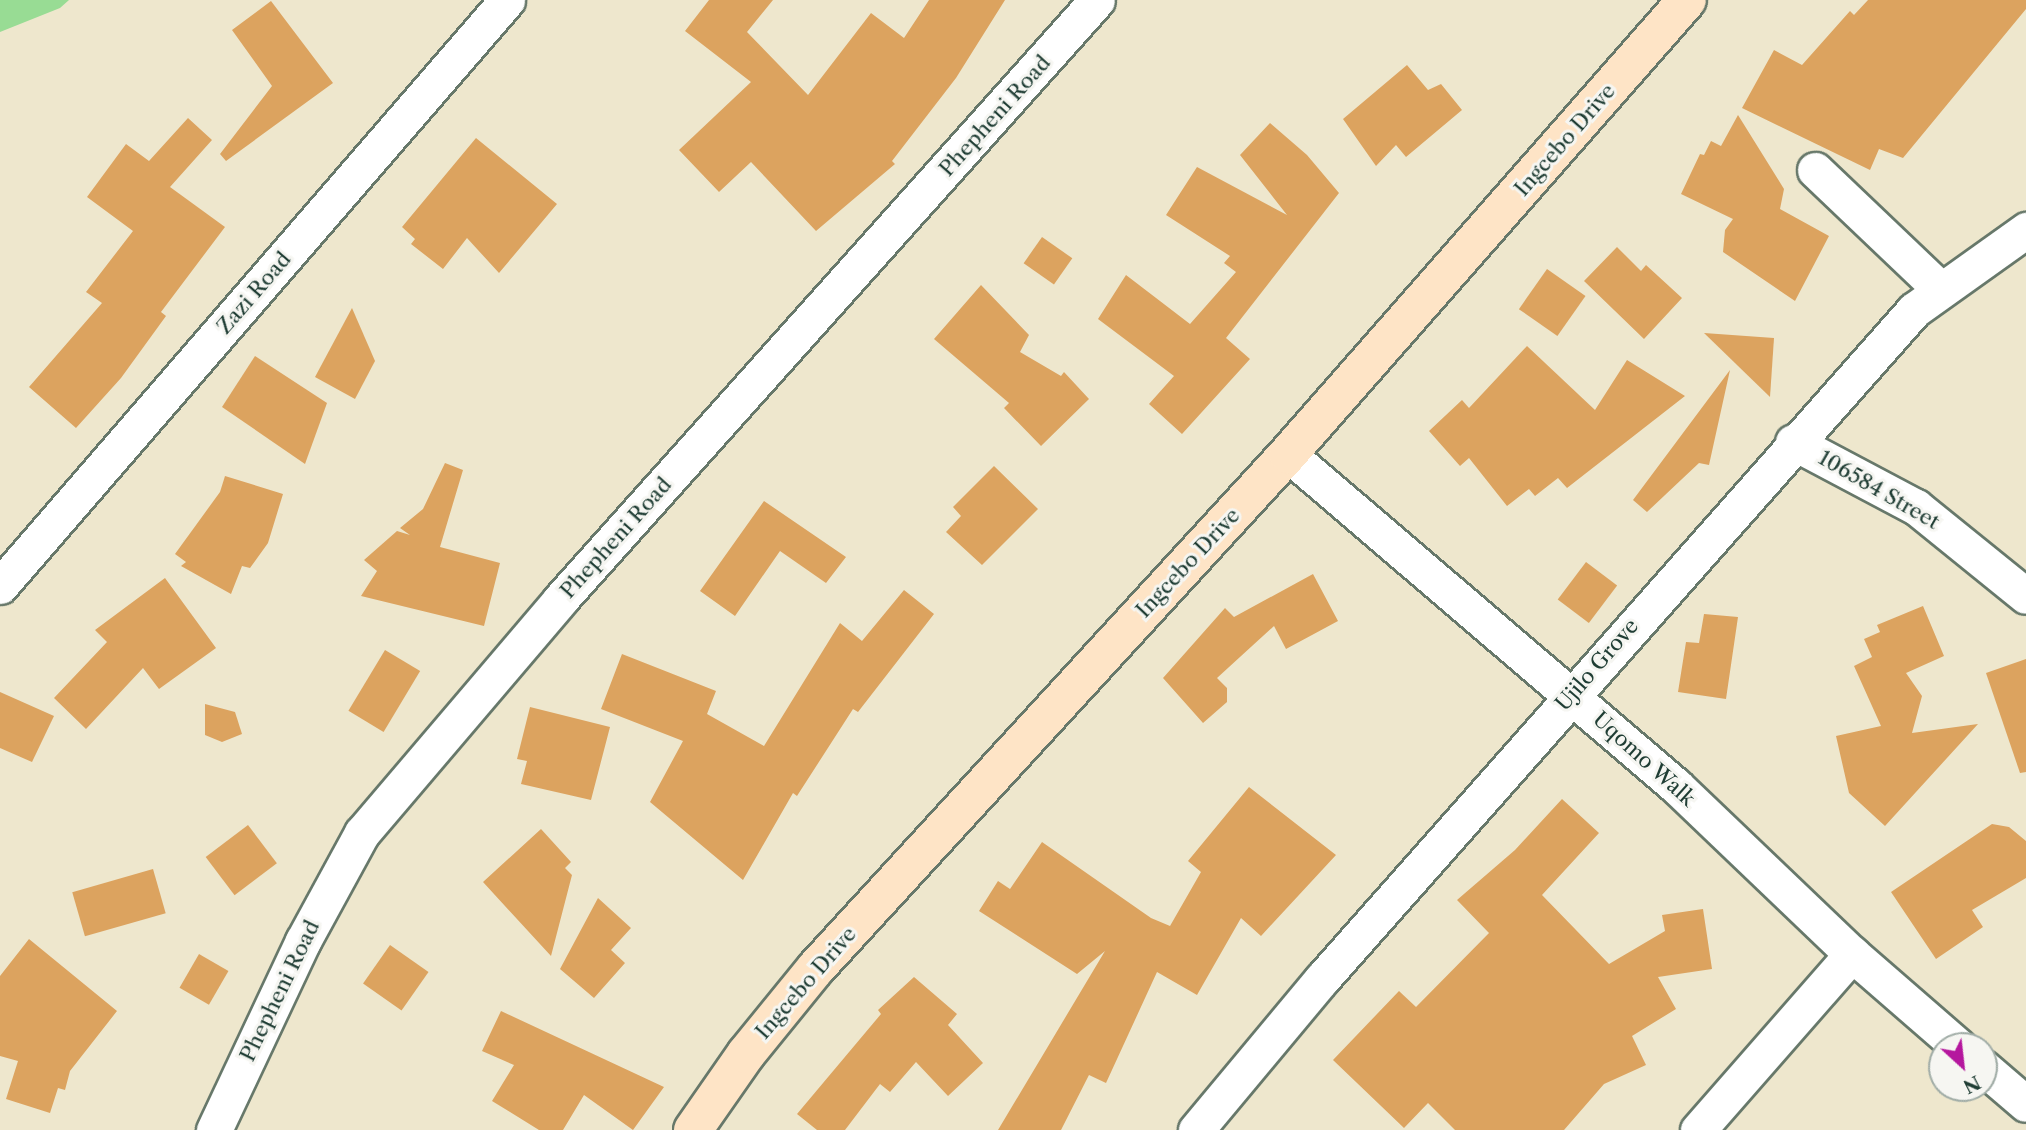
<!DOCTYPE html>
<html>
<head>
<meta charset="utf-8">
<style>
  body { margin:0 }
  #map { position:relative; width:2026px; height:1130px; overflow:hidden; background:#eee7cd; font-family:"Libre Caslon Text",serif }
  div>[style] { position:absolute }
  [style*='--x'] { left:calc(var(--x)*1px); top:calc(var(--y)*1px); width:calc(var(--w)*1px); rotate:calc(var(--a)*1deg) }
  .green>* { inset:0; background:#98dc94 }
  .building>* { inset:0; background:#dca35f; transform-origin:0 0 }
  .roads { filter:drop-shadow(2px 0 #67786a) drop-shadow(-2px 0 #67786a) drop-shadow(0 2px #67786a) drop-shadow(0 -2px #67786a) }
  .minor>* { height:35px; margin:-17.5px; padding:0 17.5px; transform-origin:17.5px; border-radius:17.5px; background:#fff }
  .secondary>* { height:38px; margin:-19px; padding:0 19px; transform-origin:19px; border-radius:19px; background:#fee4c6 }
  span { translate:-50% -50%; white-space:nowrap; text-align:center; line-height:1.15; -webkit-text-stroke:6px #f6f6f2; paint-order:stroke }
  .street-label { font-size:21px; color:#1f3d34 }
  .north { position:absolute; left:1928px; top:1032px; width:70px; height:70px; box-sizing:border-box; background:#f6f6f2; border:2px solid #a0aca6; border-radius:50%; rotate:153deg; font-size:19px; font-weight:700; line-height:28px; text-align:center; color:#1f3d34 }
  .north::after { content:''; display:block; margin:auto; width:24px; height:32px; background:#b5179e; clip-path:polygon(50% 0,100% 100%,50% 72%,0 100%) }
</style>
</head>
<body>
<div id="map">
  <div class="green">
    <i style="clip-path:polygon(0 0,69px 0,60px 8px,0 32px)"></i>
  </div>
  <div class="building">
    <i style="clip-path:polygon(709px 0,773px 0,747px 32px,808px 95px,871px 13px,904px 38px,929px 0,1005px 0,956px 78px,892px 161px,895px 164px,816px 231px,751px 162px,719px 192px,679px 150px,751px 82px,685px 31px)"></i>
    <i style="clip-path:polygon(1868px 0,2026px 0,2026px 9px,1903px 158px,1879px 149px,1870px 170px,1742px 108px,1774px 50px,1802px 65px,1850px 11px,1854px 15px)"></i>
    <i style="clip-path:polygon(271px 1px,333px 83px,226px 161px,220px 154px,272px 86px,232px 30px)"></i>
    <i style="clip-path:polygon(1407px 65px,1428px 90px,1441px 84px,1462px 110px,1406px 157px,1396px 145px,1376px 166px,1343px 119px)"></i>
    <i style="clip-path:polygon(1738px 115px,1784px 189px,1780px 209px,1829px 236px,1795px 301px,1723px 252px,1725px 230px,1733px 219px,1681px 194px,1700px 154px,1704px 155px,1711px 141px,1721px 146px)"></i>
    <i style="clip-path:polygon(188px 118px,212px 140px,170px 187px,225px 227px,161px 312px,166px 316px,121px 378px,76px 428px,29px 387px,102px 303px,86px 292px,133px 231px,87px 197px,126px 144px,149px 161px)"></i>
    <i style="clip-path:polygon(1270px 123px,1307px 155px,1339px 193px,1226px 338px,1250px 359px,1182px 434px,1149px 404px,1174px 376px,1098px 319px,1126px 275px,1190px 324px,1236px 272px,1224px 263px,1230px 256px,1166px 215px,1197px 167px,1287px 215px,1240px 155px)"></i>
    <i style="clip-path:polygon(476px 138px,557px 204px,499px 273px,467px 238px,443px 269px,411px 244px,415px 239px,402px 227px)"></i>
    <i style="left:1042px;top:237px;width:37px;height:32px;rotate:35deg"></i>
    <i style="clip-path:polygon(1617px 247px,1641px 271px,1646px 265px,1682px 298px,1644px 339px,1584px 281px)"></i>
    <i style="left:1547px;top:269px;width:47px;height:49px;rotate:35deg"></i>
    <i style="clip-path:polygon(981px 285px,1029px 335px,1020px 352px,1061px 376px,1064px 372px,1089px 399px,1041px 446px,1004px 408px,1009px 403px,934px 339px)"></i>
    <i style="clip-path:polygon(352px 308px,375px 361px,355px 399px,315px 377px)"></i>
    <i style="clip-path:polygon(1704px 333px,1774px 338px,1770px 397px)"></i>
    <i style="clip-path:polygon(1527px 346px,1595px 410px,1627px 360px,1685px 396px,1567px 488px,1558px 478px,1535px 496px,1529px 489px,1507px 506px,1469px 458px,1460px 466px,1429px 431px,1462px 400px,1469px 408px)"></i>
    <i style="clip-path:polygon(255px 356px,327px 403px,305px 464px,222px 407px)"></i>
    <i style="clip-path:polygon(1730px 370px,1709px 465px,1699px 463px,1647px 512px,1633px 500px)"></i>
    <i style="clip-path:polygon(445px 463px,463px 470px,440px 547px,500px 563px,484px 626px,361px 596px,377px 571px,364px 560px,397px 531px,410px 535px,400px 528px,423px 509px)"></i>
    <i style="clip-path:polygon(994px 466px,1038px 509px,982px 565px,946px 532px,961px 516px,953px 507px)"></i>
    <i style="clip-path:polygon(225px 476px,283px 494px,268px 543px,250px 568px,242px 566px,231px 594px,181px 566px,186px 562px,175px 554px,220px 492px)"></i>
    <i style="clip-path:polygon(764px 501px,846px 557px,826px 583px,780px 551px,735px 616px,700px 591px)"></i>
    <i style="left:1586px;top:562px;width:39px;height:47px;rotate:37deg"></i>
    <i style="clip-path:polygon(1313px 574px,1338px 621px,1286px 649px,1274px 626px,1217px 678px,1227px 688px,1227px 702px,1203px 723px,1163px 678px,1225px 608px,1234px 617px)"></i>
    <i style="clip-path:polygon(165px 578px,216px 648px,159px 689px,143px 668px,86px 729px,54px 698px,107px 642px,95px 630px)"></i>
    <i style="clip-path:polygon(904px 590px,934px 614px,858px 712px,853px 709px,797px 796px,793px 793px,743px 880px,650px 802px,683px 741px,601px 709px,622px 654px,716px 691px,707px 714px,764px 746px,840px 623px,862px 641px)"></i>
    <i style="clip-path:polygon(1923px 606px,1944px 656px,1906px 673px,1922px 696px,1912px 733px,1978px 724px,1885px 826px,1849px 793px,1836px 736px,1881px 726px,1854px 666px,1872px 657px,1864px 639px,1880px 632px,1877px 625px)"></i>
    <i style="clip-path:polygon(1704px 614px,1738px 617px,1726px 699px,1678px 692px,1686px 642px,1699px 643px)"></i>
    <i style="left:385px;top:650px;width:41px;height:71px;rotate:31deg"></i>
    <i style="clip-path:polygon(2026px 659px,2026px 772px,2020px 773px,1986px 673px)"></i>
    <i style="clip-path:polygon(0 692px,54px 716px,32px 762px,0 748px)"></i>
    <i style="clip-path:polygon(205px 704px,235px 712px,242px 734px,222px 742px,205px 735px)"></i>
    <i style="clip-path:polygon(530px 707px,610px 727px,591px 800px,521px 784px,527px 761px,517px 759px)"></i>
    <i style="clip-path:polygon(1249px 787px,1336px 855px,1261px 936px,1241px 918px,1197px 995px,1157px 972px,1106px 1083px,1089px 1075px,1061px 1130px,998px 1130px,1105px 951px,1077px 974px,979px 911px,998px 881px,1010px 889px,1042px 842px,1151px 918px,1170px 926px,1201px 872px,1188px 861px)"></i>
    <i style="clip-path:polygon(1562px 799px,1599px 833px,1542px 895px,1609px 964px,1665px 931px,1662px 915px,1703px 909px,1712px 969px,1658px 977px,1676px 1009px,1632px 1036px,1646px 1065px,1604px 1084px,1564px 1130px,1455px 1130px,1428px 1103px,1404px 1128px,1333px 1060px,1399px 991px,1416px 1007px,1489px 933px,1457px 900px,1515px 850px)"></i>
    <i style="clip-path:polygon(1992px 824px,2009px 827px,2026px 841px,2026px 878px,1972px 910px,1983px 927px,1936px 959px,1891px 892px)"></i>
    <i style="left:248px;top:825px;width:48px;height:53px;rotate:53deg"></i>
    <i style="clip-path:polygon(541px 829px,571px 862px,565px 868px,572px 875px,551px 956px,483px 882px)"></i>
    <i style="left:153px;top:869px;width:46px;height:84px;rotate:74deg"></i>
    <i style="clip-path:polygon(598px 898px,631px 928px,611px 950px,625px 963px,594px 998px,560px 969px)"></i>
    <i style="clip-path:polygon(29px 939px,117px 1011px,70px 1071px,65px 1090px,58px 1088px,50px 1113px,6px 1099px,18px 1061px,0 1056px,0 976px)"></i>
    <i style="left:390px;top:945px;width:47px;height:47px;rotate:35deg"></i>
    <i style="left:199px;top:954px;width:34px;height:39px;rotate:30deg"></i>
    <i style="clip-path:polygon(914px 977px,957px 1014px,948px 1025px,983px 1063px,948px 1096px,916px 1062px,890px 1092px,880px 1084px,845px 1130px,817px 1130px,797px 1114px,881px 1014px,878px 1010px)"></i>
    <i style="clip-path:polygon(501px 1011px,664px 1087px,633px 1130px,584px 1095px,563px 1130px,539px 1130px,492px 1101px,514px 1065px,482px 1051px)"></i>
  </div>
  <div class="roads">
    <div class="minor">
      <i style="--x:1815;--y:170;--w:173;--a:43.6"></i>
      <i style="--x:1793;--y:442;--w:139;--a:27.9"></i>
      <i style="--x:1916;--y:507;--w:141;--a:39"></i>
      <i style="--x:1288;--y:454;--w:511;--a:40.55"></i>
      <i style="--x:1676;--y:786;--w:243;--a:43.7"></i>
      <i style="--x:1852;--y:954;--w:140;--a:41"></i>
      <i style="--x:0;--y:586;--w:775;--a:-49.13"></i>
      <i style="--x:1984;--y:1068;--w:55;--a:40.6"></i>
      <i style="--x:214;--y:1130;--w:209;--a:-64.8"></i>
      <i style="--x:303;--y:941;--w:123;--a:-61.4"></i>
      <i style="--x:362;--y:833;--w:306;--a:-49.6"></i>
      <i style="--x:560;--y:600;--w:805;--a:-48.17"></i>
      <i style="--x:1196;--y:1130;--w:197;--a:-50.2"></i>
      <i style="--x:1322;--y:979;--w:893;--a:-48.49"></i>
      <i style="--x:1914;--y:310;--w:138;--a:-35.5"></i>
      <i style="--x:1698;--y:1130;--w:234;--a:-48.8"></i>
    </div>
    <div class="secondary">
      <i style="--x:693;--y:1130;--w:93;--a:-55.1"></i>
      <i style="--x:746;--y:1054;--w:111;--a:-50.9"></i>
      <i style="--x:816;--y:968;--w:698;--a:-47.44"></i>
      <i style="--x:1288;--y:454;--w:604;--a:-48.69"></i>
    </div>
  </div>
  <div class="street-label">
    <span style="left:995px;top:116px;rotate:-48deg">Phepheni Road</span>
    <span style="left:1565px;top:140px;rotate:-49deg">Ingcebo Drive</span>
    <span style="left:254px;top:293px;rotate:-49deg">Zazi Road</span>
    <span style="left:1879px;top:490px;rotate:30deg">106584 Street</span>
    <span style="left:616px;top:538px;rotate:-48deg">Phepheni Road</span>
    <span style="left:1188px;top:563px;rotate:-47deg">Ingcebo Drive</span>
    <span style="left:1597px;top:665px;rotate:-49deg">Ujilo Grove</span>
    <span style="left:1644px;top:759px;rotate:42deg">Uqomo Walk</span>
    <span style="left:806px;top:983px;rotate:-49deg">Ingcebo Drive</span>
    <span style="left:280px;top:991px;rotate:-64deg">Phepheni Road</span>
  </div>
  <div class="north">N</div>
</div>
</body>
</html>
